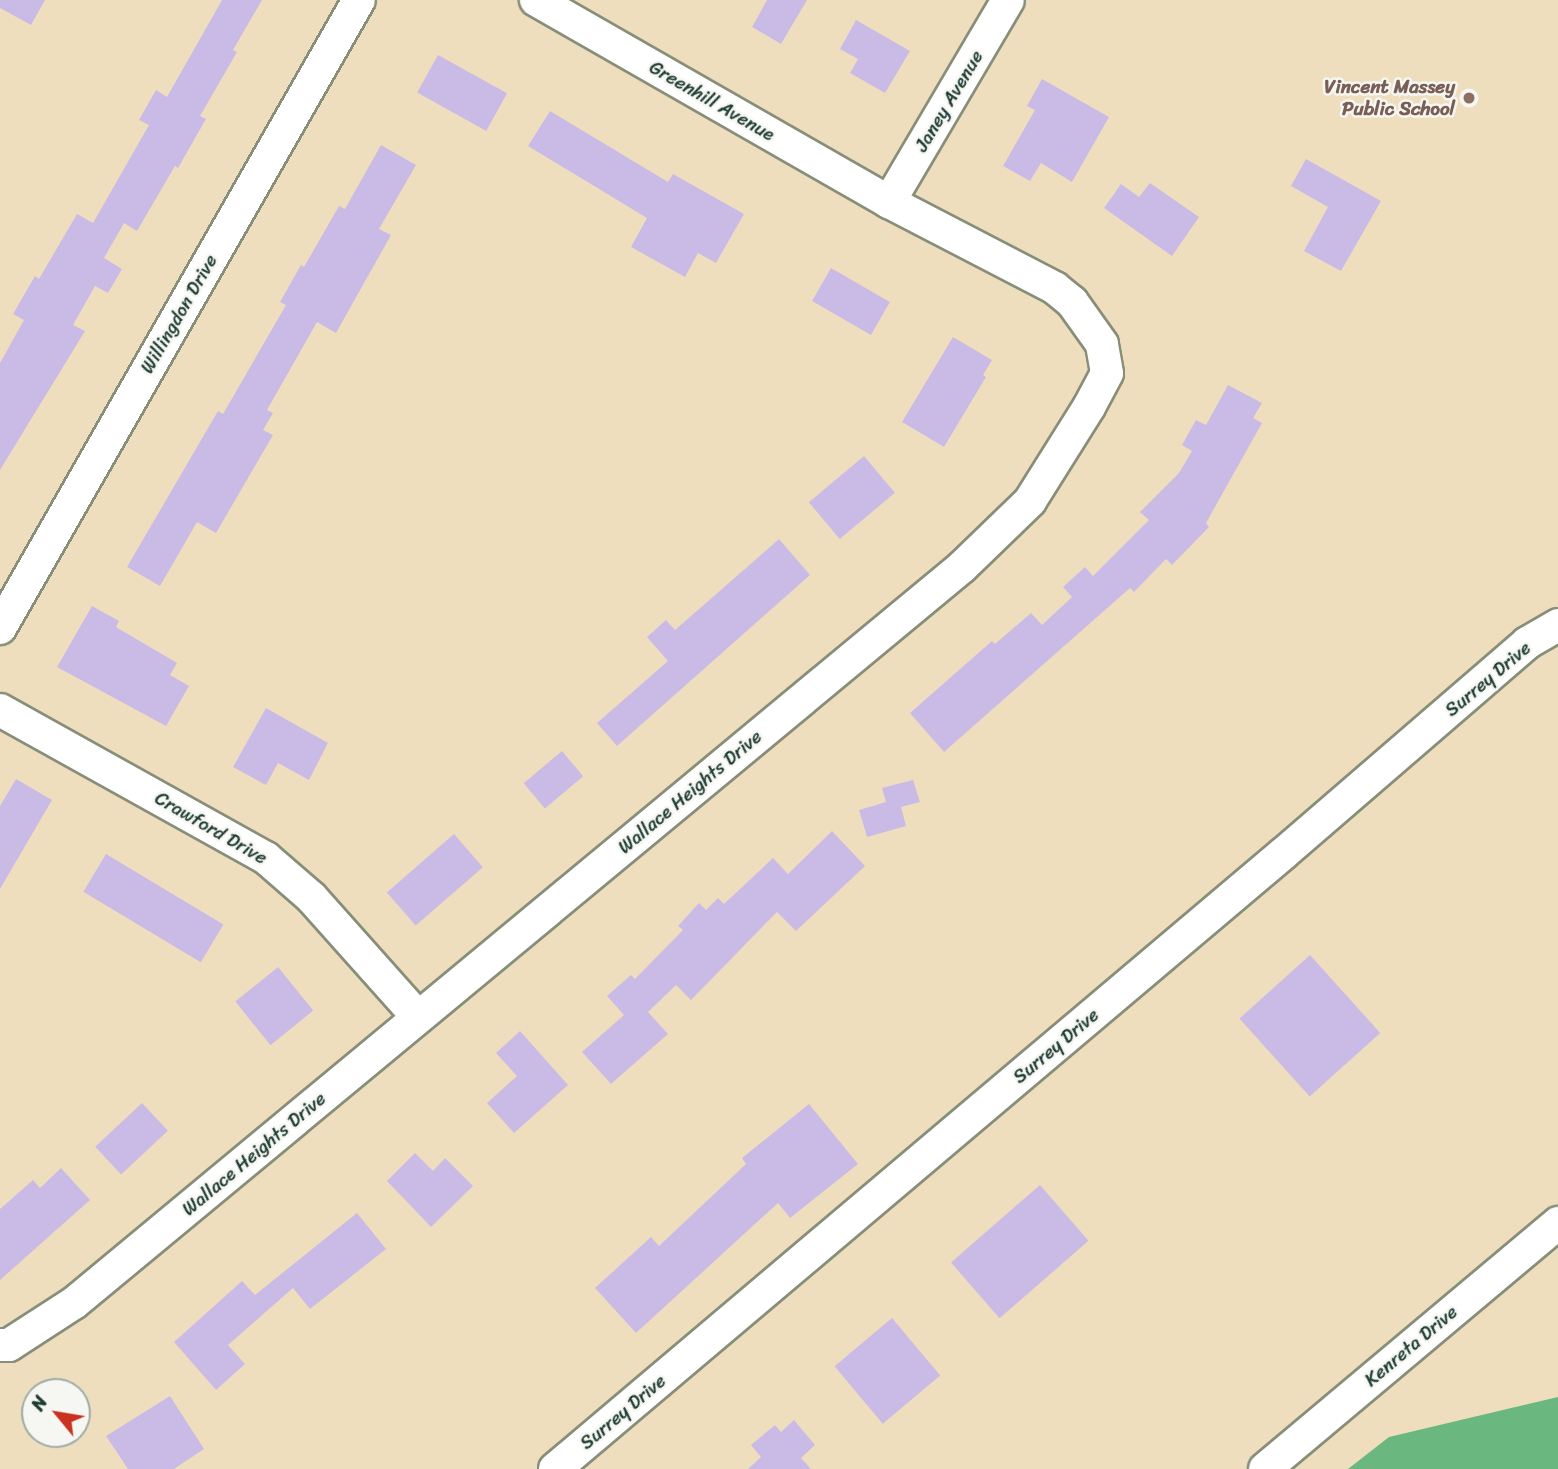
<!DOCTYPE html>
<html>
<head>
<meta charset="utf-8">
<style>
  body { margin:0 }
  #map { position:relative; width:1558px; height:1469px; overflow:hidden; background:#efdebe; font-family:Sriracha,sans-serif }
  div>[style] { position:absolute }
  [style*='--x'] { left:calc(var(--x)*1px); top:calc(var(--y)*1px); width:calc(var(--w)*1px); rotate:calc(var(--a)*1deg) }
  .forest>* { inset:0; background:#6bb780 }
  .building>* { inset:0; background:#cabbe6; transform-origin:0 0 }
  .roads { filter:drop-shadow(2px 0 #878e79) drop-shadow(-2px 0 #878e79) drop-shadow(0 2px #878e79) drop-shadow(0 -2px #878e79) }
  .minor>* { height:32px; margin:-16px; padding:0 16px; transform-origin:16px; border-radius:16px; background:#fff }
  .dots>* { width:19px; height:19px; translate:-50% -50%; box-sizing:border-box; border:4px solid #f6f6f2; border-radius:50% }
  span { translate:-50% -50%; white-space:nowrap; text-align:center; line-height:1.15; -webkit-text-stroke:5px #f6f6f2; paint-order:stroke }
  .education-label { font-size:19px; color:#785e54; font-weight:700 }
  .right { translate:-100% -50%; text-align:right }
  .street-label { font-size:19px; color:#1f3d34 }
  .north { position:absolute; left:21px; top:1378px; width:70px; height:70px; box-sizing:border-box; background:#f6f6f2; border:2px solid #a0aca6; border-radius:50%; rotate:300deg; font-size:19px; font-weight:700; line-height:28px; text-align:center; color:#1f3d34 }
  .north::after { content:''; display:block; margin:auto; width:24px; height:32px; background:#c8321e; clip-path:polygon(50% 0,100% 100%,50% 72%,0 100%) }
</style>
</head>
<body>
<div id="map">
  <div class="forest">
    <i style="clip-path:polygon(1558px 1397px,1558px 1469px,1348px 1469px,1389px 1437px)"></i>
  </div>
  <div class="building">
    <i style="clip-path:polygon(0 0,45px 0,31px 25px,0 8px)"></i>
    <i style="clip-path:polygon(222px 0,262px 0,233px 50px,237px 52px,200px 116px,206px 119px,178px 168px,175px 166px,137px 231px,124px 223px,104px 258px,122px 269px,108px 293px,95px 286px,73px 325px,85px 331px,0 470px,0 363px,24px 320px,13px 314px,35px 276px,39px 279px,77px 214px,93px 223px,149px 125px,139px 120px,156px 90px,167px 97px)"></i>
    <i style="clip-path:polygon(767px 0,807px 0,781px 44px,752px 27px)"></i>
    <i style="clip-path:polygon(856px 20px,910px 51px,885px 93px,850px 73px,858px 59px,840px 49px)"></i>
    <i style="left:438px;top:55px;width:79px;height:43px;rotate:29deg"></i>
    <i style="clip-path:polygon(1042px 79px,1109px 117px,1072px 182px,1041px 163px,1030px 181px,1003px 166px,1035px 110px,1027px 106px)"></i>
    <i style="clip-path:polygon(550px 111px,668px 182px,673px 174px,744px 214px,716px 263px,698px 253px,685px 277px,631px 247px,647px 218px,528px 146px)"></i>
    <i style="clip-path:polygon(381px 145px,416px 165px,379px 229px,391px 235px,336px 333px,317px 322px,267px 410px,273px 413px,263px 430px,273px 435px,216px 533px,197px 522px,160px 586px,127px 567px,218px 411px,223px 414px,286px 305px,280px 302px,301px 265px,304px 267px,339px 206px,345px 209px)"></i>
    <i style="clip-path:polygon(1306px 159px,1381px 201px,1341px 271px,1304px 251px,1328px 207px,1291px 186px)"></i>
    <i style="clip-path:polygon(1150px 183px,1199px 217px,1172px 256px,1104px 208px,1121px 184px,1139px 197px)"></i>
    <i style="left:831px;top:268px;width:68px;height:38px;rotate:30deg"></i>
    <i style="clip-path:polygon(953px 337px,992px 360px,983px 375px,986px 377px,944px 447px,902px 422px)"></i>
    <i style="clip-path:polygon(1228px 385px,1262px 403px,1253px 418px,1262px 423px,1206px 523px,1209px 527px,1172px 565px,1166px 559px,1134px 592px,1130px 588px,944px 752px,910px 713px,992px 641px,995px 644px,1031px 613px,1042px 625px,1072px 597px,1063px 587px,1085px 567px,1093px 576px,1149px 520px,1140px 512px,1179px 473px,1192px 451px,1182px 445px,1196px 420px,1206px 425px)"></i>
    <i style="left:864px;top:456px;width:48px;height:72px;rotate:50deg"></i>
    <i style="clip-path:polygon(779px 539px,810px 575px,617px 746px,597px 723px,668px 661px,647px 637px,666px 620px,675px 630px)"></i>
    <i style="clip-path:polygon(92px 606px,119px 621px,116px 627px,177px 663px,170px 675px,189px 686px,166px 726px,57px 667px)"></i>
    <i style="clip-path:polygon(266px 708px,328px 743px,309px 780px,278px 763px,266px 785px,233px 767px)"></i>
    <i style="left:562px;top:751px;width:33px;height:50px;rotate:50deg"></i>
    <i style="clip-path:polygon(16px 779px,52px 800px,0 889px,0 806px)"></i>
    <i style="clip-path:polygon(913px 780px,920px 802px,901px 807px,906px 826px,867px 837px,859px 810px,886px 802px,882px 788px)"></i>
    <i style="clip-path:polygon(832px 831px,865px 866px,796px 931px,777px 912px,691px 1000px,676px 985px,648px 1012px,668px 1034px,611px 1084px,582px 1052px,624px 1015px,607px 996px,631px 975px,635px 979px,683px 930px,678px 926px,699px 903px,706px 910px,718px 898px,724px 904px,773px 858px,788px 874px)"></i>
    <i style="left:454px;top:834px;width:44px;height:89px;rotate:49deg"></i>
    <i style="left:106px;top:854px;width:137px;height:44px;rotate:31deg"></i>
    <i style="left:1310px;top:955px;width:105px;height:95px;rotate:48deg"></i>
    <i style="left:278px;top:967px;width:56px;height:55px;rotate:51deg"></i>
    <i style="clip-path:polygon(520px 1031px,568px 1085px,514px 1133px,487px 1103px,517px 1076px,496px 1053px)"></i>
    <i style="left:142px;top:1103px;width:38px;height:64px;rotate:47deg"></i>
    <i style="clip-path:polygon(809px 1104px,858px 1164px,790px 1218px,778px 1203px,636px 1333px,595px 1288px,651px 1237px,659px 1246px,746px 1164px,742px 1158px)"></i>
    <i style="clip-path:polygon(415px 1153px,433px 1171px,445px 1158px,473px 1186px,431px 1227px,387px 1181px)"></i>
    <i style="clip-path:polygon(61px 1168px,90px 1200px,0 1280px,0 1209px,33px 1180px,40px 1188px)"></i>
    <i style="left:1040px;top:1185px;width:74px;height:118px;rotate:49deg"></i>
    <i style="clip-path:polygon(357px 1213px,386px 1249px,310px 1309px,293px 1288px,228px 1345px,245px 1364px,216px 1390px,174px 1342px,242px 1281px,255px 1295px)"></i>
    <i style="left:892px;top:1318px;width:75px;height:75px;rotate:50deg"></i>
    <i style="clip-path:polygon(170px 1396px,204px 1449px,174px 1469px,128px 1469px,106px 1436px)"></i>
    <i style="clip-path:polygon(794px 1420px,815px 1445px,801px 1458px,811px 1469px,748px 1469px,761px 1457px,751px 1445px,775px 1425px,781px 1432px)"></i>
  </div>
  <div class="roads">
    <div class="minor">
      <i style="--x:889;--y:202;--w:234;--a:-59.5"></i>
      <i style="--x:0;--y:628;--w:723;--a:-60.25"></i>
      <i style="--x:0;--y:710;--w:304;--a:29.1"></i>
      <i style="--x:266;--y:858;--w:60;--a:40.9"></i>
      <i style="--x:311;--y:897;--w:161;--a:48.3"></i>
      <i style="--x:0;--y:1345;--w:9;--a:0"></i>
      <i style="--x:9;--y:1345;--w:77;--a:-32.9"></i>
      <i style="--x:74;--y:1303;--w:1153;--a:-39.65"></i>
      <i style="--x:962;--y:567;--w:95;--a:-44.1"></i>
      <i style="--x:1030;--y:501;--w:111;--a:-57.9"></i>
      <i style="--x:1089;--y:407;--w:38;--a:-62"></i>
      <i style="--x:1107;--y:373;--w:29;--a:-100"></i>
      <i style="--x:1102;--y:344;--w:52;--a:-125.5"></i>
      <i style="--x:1072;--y:302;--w:22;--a:-141"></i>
      <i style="--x:1055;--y:288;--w:187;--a:-152.6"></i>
      <i style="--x:889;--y:202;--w:407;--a:-150.2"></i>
      <i style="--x:555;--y:1469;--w:954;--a:-40.2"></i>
      <i style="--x:1284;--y:853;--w:321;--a:-40.8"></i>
      <i style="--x:1527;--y:643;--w:36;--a:-30"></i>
      <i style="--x:1265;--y:1469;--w:383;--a:-40"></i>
    </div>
  </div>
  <div class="dots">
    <i style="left:1469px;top:98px;background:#8d6e63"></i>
  </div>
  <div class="education-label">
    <span class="right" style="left:1455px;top:98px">Vincent Massey<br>Public School</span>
  </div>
  <div class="street-label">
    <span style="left:712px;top:101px;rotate:30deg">Greenhill Avenue</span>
    <span style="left:949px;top:101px;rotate:-59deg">Janey Avenue</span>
    <span style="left:179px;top:314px;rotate:-60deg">Willingdon Drive</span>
    <span style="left:1488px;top:679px;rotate:-40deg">Surrey Drive</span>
    <span style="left:690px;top:792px;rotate:-40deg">Wallace Heights Drive</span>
    <span style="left:211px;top:828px;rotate:30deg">Crawford Drive</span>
    <span style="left:1056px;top:1046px;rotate:-40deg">Surrey Drive</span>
    <span style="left:254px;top:1154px;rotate:-40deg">Wallace Heights Drive</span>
    <span style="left:1411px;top:1346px;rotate:-40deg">Kenreta Drive</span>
    <span style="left:623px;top:1412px;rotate:-40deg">Surrey Drive</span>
  </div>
  <div class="north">N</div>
</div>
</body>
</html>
